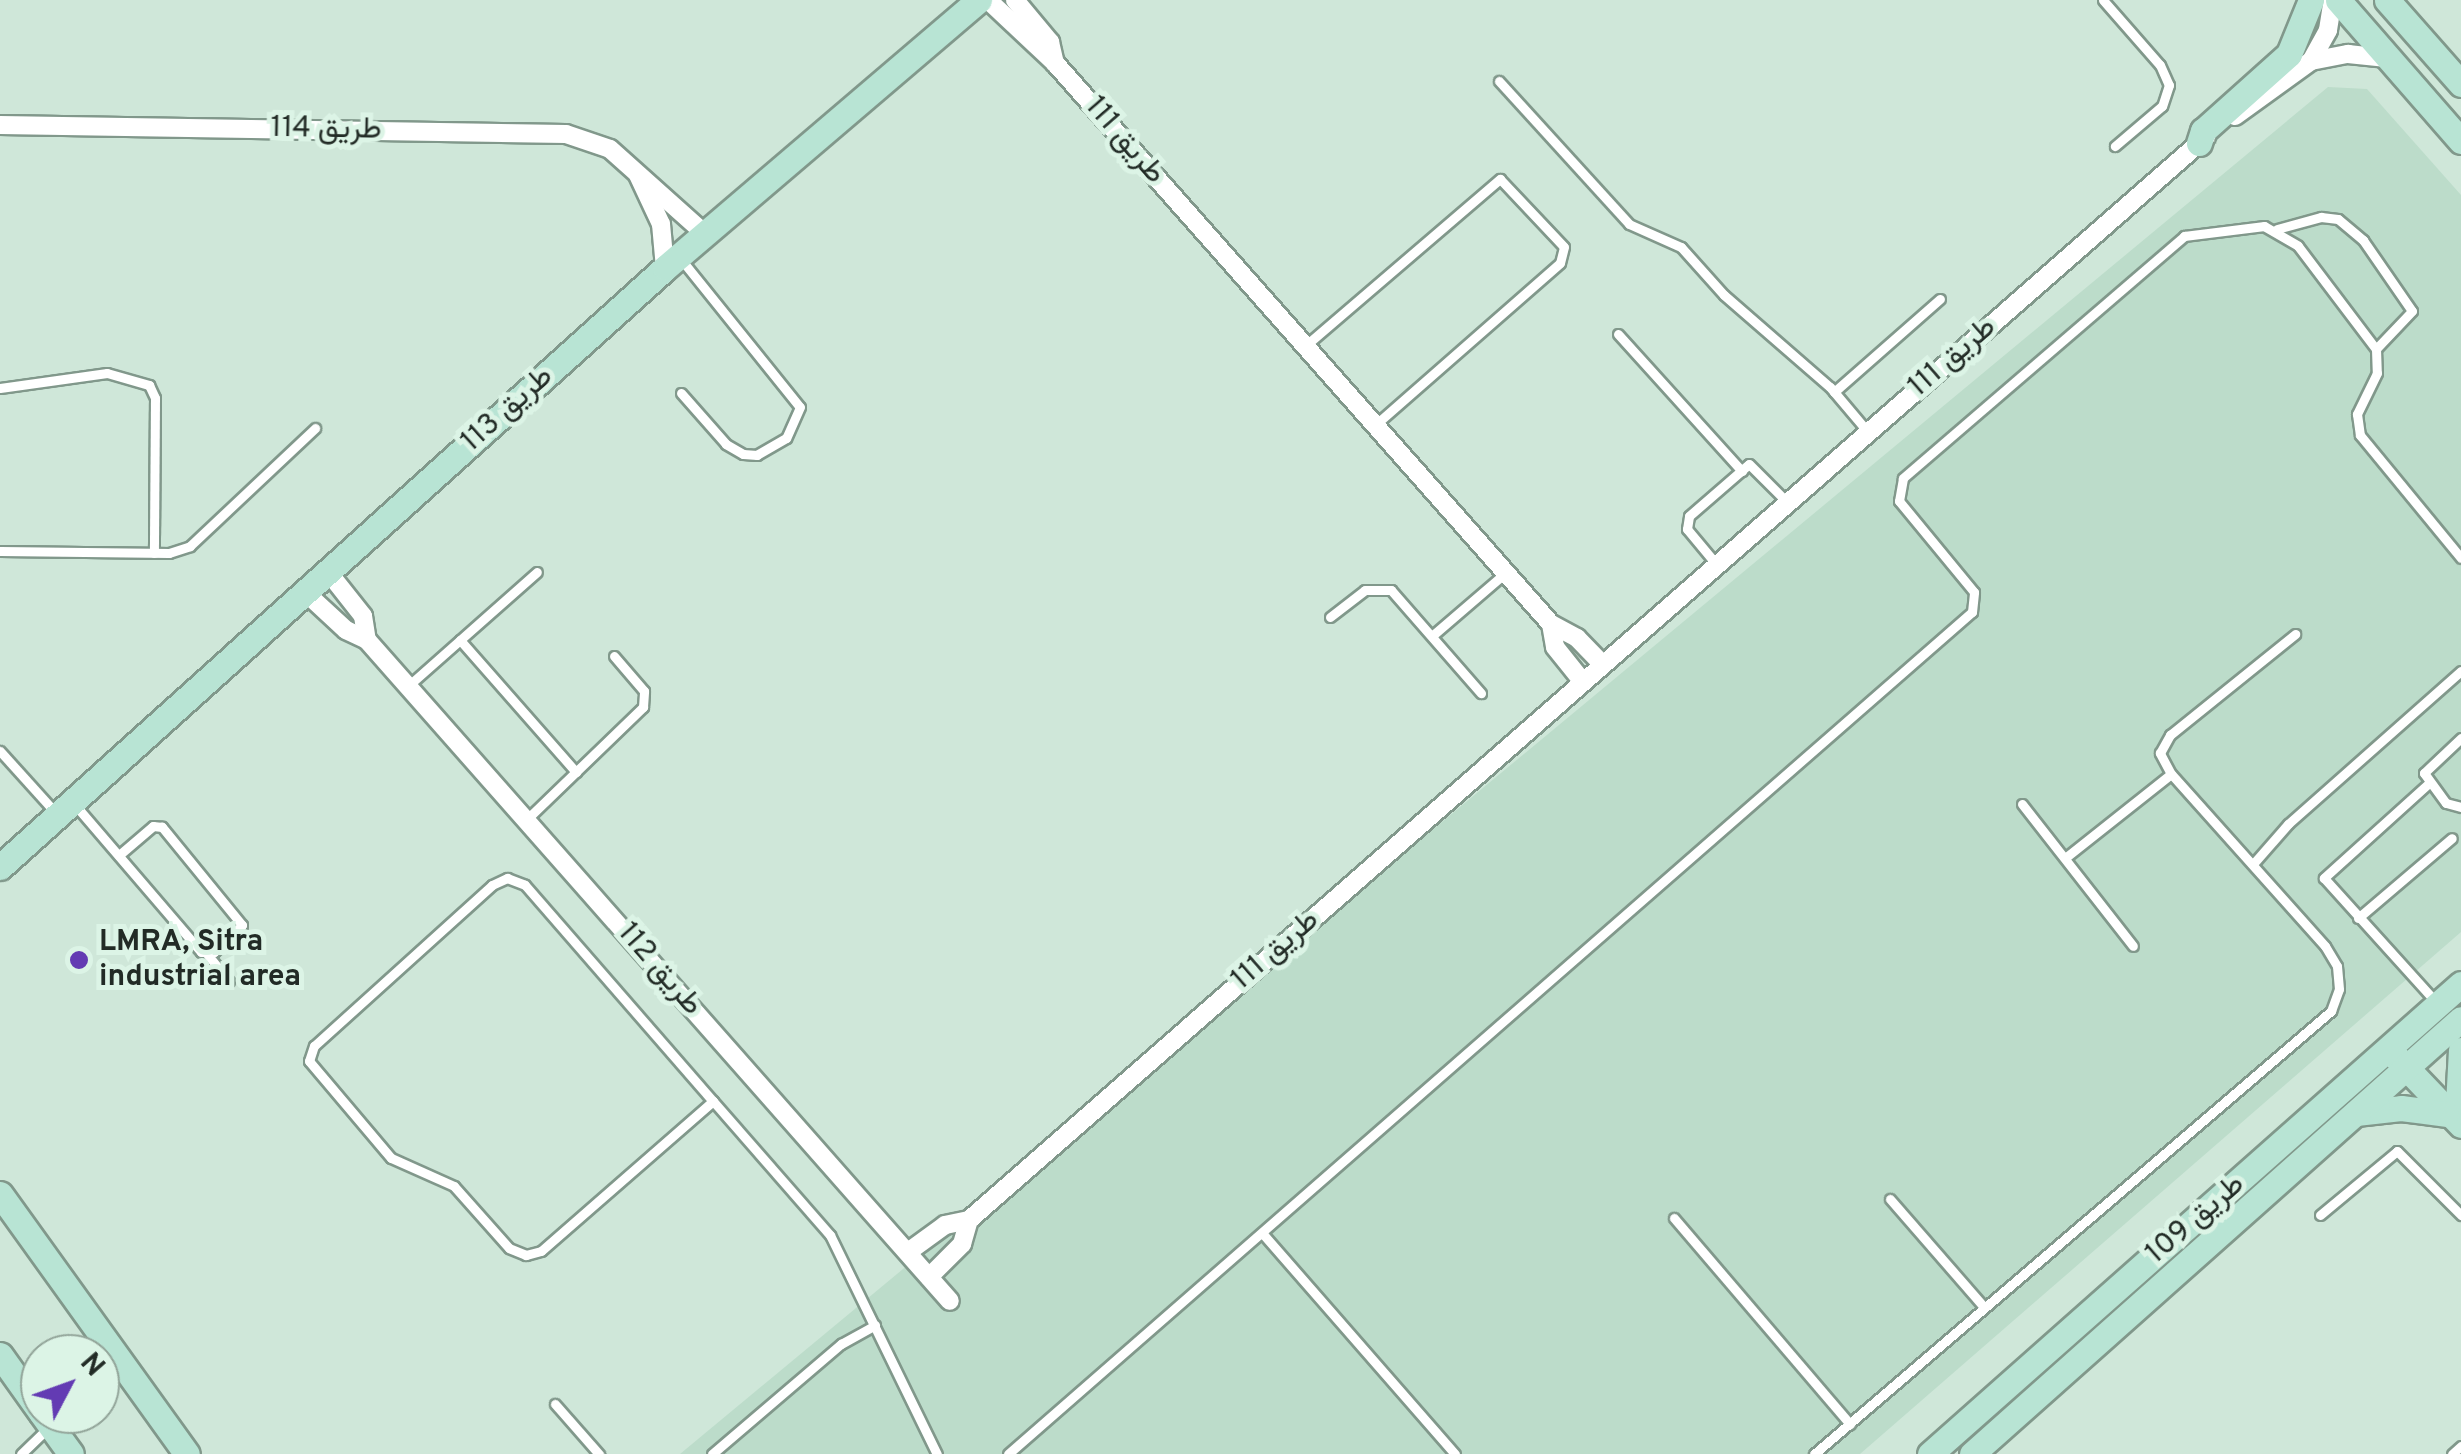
<!DOCTYPE html>
<html>
<head>
<meta charset="utf-8">
<style>
  body { margin:0 }
  #map { position:relative; width:2461px; height:1454px; overflow:hidden; background:#cfe7d9; font-family:Overpass,Vazirmatn,sans-serif }
  div>[style] { position:absolute }
  [style*='--x'] { left:calc(var(--x)*1px); top:calc(var(--y)*1px); width:calc(var(--w)*1px); rotate:calc(var(--a)*1deg) }
  .built>* { inset:0; background:#bcdcca }
  .roads { filter:drop-shadow(2px 0 #81988b) drop-shadow(-2px 0 #81988b) drop-shadow(0 2px #81988b) drop-shadow(0 -2px #81988b) }
  .lane>* { height:9px; margin:-4.5px; padding:0 4.5px; transform-origin:4.5px; border-radius:4.5px; background:#fff }
  .street>* { height:18px; margin:-9px; padding:0 9px; transform-origin:9px; border-radius:9px; background:#fff }
  .secondary>* { height:25px; margin:-12.5px; padding:0 12.5px; transform-origin:12.5px; border-radius:12.5px; background:#b8e4d4 }
  .dots>* { width:28px; height:28px; translate:-50% -50%; box-sizing:border-box; border:5px solid #dcf4e6; border-radius:50% }
  span { translate:-50% -50%; white-space:nowrap; text-align:center; line-height:1.15; -webkit-text-stroke:10px #dcf4e6; paint-order:stroke }
  .street-label { font-size:30px; color:#222b26 }
  .poi-label { font-size:30px; color:#222b26; font-weight:700 }
  .left { translate:0 -50%; text-align:left }
  .north { position:absolute; left:20px; top:1334px; width:100px; height:100px; box-sizing:border-box; background:#dcf4e6; border:2px solid #92a499; border-radius:50%; rotate:49deg; font-size:28px; font-weight:700; line-height:40px; text-align:center; color:#222b26 }
  .north::after { content:''; display:block; margin:auto; width:35px; height:45px; background:#633bb3; clip-path:polygon(50% 0,100% 100%,50% 72%,0 100%) }
</style>
</head>
<body>
<div id="map">
  <div class="built">
    <i style="clip-path:polygon(2328px 87px,2367px 89px,2461px 195px,2461px 932px,1860px 1454px,680px 1454px)"></i>
  </div>
  <div class="roads">
    <div class="lane">
      <i style="--x:2103;--y:0;--w:86;--a:48.8"></i>
      <i style="--x:2160;--y:65;--w:22;--a:66"></i>
      <i style="--x:2169;--y:85;--w:22;--a:108"></i>
      <i style="--x:2162;--y:106;--w:62;--a:139.6"></i>
      <i style="--x:1499;--y:81;--w:193;--a:47.7"></i>
      <i style="--x:1629;--y:224;--w:57;--a:23.9"></i>
      <i style="--x:1681;--y:247;--w:64;--a:48.1"></i>
      <i style="--x:1724;--y:295;--w:140;--a:41"></i>
      <i style="--x:1830;--y:387;--w:59;--a:49.8"></i>
      <i style="--x:2277;--y:229;--w:46;--a:-15.3"></i>
      <i style="--x:2321;--y:217;--w:17;--a:7"></i>
      <i style="--x:2338;--y:219;--w:33;--a:40"></i>
      <i style="--x:2363;--y:240;--w:86;--a:55.4"></i>
      <i style="--x:2412;--y:311;--w:52;--a:133.5"></i>
      <i style="--x:680;--y:258;--w:191;--a:51.2"></i>
      <i style="--x:800;--y:407;--w:34;--a:114"></i>
      <i style="--x:786;--y:438;--w:34;--a:150"></i>
      <i style="--x:757;--y:455;--w:14;--a:-176"></i>
      <i style="--x:743;--y:454;--w:20;--a:-150"></i>
      <i style="--x:726;--y:444;--w:68;--a:-131.4"></i>
      <i style="--x:1618;--y:334;--w:185;--a:47.9"></i>
      <i style="--x:1305;--y:346;--w:257;--a:-40.6"></i>
      <i style="--x:1500;--y:179;--w:93;--a:46.7"></i>
      <i style="--x:1564;--y:247;--w:16;--a:104"></i>
      <i style="--x:1560;--y:263;--w:246;--a:138.8"></i>
      <i style="--x:0;--y:388;--w:108;--a:-8"></i>
      <i style="--x:107;--y:373;--w:44;--a:15.9"></i>
      <i style="--x:149;--y:385;--w:14;--a:65"></i>
      <i style="--x:155;--y:398;--w:155;--a:90.4"></i>
      <i style="--x:1834;--y:392;--w:141;--a:-41.3"></i>
      <i style="--x:0;--y:551;--w:169;--a:0.7"></i>
      <i style="--x:169;--y:553;--w:22;--a:-18"></i>
      <i style="--x:190;--y:546;--w:172;--a:-43.3"></i>
      <i style="--x:1717;--y:565;--w:47;--a:-129.8"></i>
      <i style="--x:1687;--y:529;--w:13;--a:-81"></i>
      <i style="--x:1689;--y:516;--w:79;--a:-40.9"></i>
      <i style="--x:1749;--y:464;--w:55;--a:45"></i>
      <i style="--x:1330;--y:617;--w:44;--a:-37.6"></i>
      <i style="--x:1365;--y:590;--w:26;--a:0"></i>
      <i style="--x:1391;--y:590;--w:137;--a:48.9"></i>
      <i style="--x:1433;--y:635;--w:95;--a:-40.7"></i>
      <i style="--x:460;--y:640;--w:176;--a:48.7"></i>
      <i style="--x:408;--y:686;--w:172;--a:-41.5"></i>
      <i style="--x:2461;--y:738;--w:51;--a:136.6"></i>
      <i style="--x:2424;--y:773;--w:37;--a:54"></i>
      <i style="--x:2446;--y:803;--w:16;--a:15"></i>
      <i style="--x:0;--y:751;--w:82;--a:48"></i>
      <i style="--x:2429;--y:783;--w:142;--a:137.9"></i>
      <i style="--x:2324;--y:878;--w:169;--a:47.9"></i>
      <i style="--x:2022;--y:804;--w:180;--a:52"></i>
      <i style="--x:76;--y:806;--w:192;--a:49.4"></i>
      <i style="--x:201;--y:952;--w:13;--a:0"></i>
      <i style="--x:214;--y:952;--w:39;--a:-44"></i>
      <i style="--x:242;--y:925;--w:127;--a:-129.2"></i>
      <i style="--x:162;--y:827;--w:9;--a:-174"></i>
      <i style="--x:153;--y:826;--w:45;--a:139.5"></i>
      <i style="--x:526;--y:820;--w:163;--a:-44"></i>
      <i style="--x:643;--y:707;--w:16;--a:-86"></i>
      <i style="--x:644;--y:691;--w:46;--a:-130.6"></i>
      <i style="--x:2065;--y:858;--w:135;--a:-38.4"></i>
      <i style="--x:2253;--y:864;--w:53;--a:-48.8"></i>
      <i style="--x:2288;--y:824;--w:231;--a:-41.5"></i>
      <i style="--x:2358;--y:918;--w:123;--a:-40.4"></i>
      <i style="--x:207;--y:954;--w:35;--a:51"></i>
      <i style="--x:713;--y:1101;--w:228;--a:138.9"></i>
      <i style="--x:541;--y:1251;--w:16;--a:165"></i>
      <i style="--x:526;--y:1255;--w:18;--a:-158"></i>
      <i style="--x:509;--y:1248;--w:83;--a:-131.6"></i>
      <i style="--x:454;--y:1186;--w:69;--a:-156"></i>
      <i style="--x:391;--y:1158;--w:127;--a:-130.2"></i>
      <i style="--x:309;--y:1061;--w:16;--a:-72"></i>
      <i style="--x:314;--y:1046;--w:240;--a:-42.1"></i>
      <i style="--x:492;--y:885;--w:17;--a:-25"></i>
      <i style="--x:507;--y:878;--w:19;--a:21"></i>
      <i style="--x:525;--y:885;--w:286;--a:49"></i>
      <i style="--x:713;--y:1101;--w:178;--a:48.9"></i>
      <i style="--x:830;--y:1235;--w:244;--a:64"></i>
      <i style="--x:1890;--y:1199;--w:143;--a:49"></i>
      <i style="--x:2320;--y:1215;--w:100;--a:-39.7"></i>
      <i style="--x:2397;--y:1151;--w:91;--a:45"></i>
      <i style="--x:1674;--y:1218;--w:271;--a:49.5"></i>
      <i style="--x:1263;--y:1234;--w:292;--a:48.9"></i>
      <i style="--x:555;--y:1404;--w:67;--a:48.7"></i>
      <i style="--x:21;--y:1454;--w:37;--a:-44"></i>
      <i style="--x:712;--y:1454;--w:170;--a:-40.5"></i>
      <i style="--x:841;--y:1344;--w:39;--a:-29"></i>
      <i style="--x:1008;--y:1454;--w:1280;--a:-41.14"></i>
      <i style="--x:1972;--y:612;--w:20;--a:-84"></i>
      <i style="--x:1974;--y:592;--w:118;--a:-129.5"></i>
      <i style="--x:1899;--y:501;--w:23;--a:-80"></i>
      <i style="--x:1903;--y:478;--w:371;--a:-40.7"></i>
      <i style="--x:2184;--y:236;--w:81;--a:-7.1"></i>
      <i style="--x:2264;--y:226;--w:39;--a:30"></i>
      <i style="--x:2298;--y:246;--w:129;--a:52.9"></i>
      <i style="--x:2376;--y:349;--w:24;--a:88"></i>
      <i style="--x:2377;--y:373;--w:46;--a:116"></i>
      <i style="--x:2357;--y:414;--w:21;--a:82"></i>
      <i style="--x:2360;--y:435;--w:159;--a:50.6"></i>
      <i style="--x:1814;--y:1454;--w:681;--a:-40.59"></i>
      <i style="--x:2331;--y:1011;--w:23;--a:-70"></i>
      <i style="--x:2339;--y:989;--w:23;--a:-95"></i>
      <i style="--x:2337;--y:966;--w:23;--a:-121"></i>
      <i style="--x:2325;--y:946;--w:231;--a:-131.8"></i>
      <i style="--x:2171;--y:774;--w:24;--a:-118"></i>
      <i style="--x:2160;--y:753;--w:21;--a:-61"></i>
      <i style="--x:2170;--y:735;--w:161;--a:-38.9"></i>
      <i style="--x:2452;--y:1454;--w:12;--a:-42"></i>
    </div>
    <div class="street">
      <i style="--x:988;--y:0;--w:92;--a:43.2"></i>
      <i style="--x:1055;--y:63;--w:749;--a:48.52"></i>
      <i style="--x:1551;--y:624;--w:30;--a:28"></i>
      <i style="--x:1577;--y:638;--w:37;--a:46"></i>
      <i style="--x:1015;--y:0;--w:55;--a:50.2"></i>
      <i style="--x:1050;--y:42;--w:22;--a:77"></i>
      <i style="--x:2311;--y:61;--w:38;--a:-11"></i>
      <i style="--x:2348;--y:54;--w:39;--a:6"></i>
      <i style="--x:2235;--y:116;--w:94;--a:-35.9"></i>
      <i style="--x:2311;--y:61;--w:35;--a:-61"></i>
      <i style="--x:2328;--y:30;--w:30;--a:-81"></i>
      <i style="--x:0;--y:125;--w:566;--a:0.91"></i>
      <i style="--x:566;--y:134;--w:46;--a:18.8"></i>
      <i style="--x:610;--y:149;--w:127;--a:41.8"></i>
      <i style="--x:638;--y:175;--w:54;--a:64.9"></i>
      <i style="--x:661;--y:224;--w:44;--a:84.8"></i>
      <i style="--x:329;--y:573;--w:55;--a:51.7"></i>
      <i style="--x:363;--y:616;--w:24;--a:81"></i>
      <i style="--x:306;--y:593;--w:54;--a:42.8"></i>
      <i style="--x:346;--y:630;--w:23;--a:25"></i>
      <i style="--x:367;--y:640;--w:881;--a:48.59"></i>
      <i style="--x:1551;--y:624;--w:23;--a:80"></i>
      <i style="--x:1555;--y:647;--w:45;--a:51.3"></i>
      <i style="--x:908;--y:1252;--w:46;--a:-36.1"></i>
      <i style="--x:945;--y:1225;--w:25;--a:-12"></i>
      <i style="--x:969;--y:1220;--w:1644;--a:-41.2"></i>
      <i style="--x:929;--y:1277;--w:47;--a:-45"></i>
      <i style="--x:962;--y:1244;--w:25;--a:-74"></i>
    </div>
    <div class="secondary">
      <i style="--x:2338;--y:0;--w:187;--a:48.9"></i>
      <i style="--x:2387;--y:0;--w:112;--a:48.6"></i>
      <i style="--x:2199;--y:143;--w:13;--a:-72"></i>
      <i style="--x:2203;--y:131;--w:115;--a:-41.8"></i>
      <i style="--x:2289;--y:54;--w:58;--a:-67.8"></i>
      <i style="--x:0;--y:867;--w:895;--a:-42.01"></i>
      <i style="--x:665;--y:268;--w:413;--a:-40.5"></i>
      <i style="--x:2396;--y:1057;--w:94;--a:46.3"></i>
      <i style="--x:2458;--y:1105;--w:55;--a:-86.9"></i>
      <i style="--x:2356;--y:1113;--w:45;--a:-6.3"></i>
      <i style="--x:2401;--y:1108;--w:45;--a:7.6"></i>
      <i style="--x:0;--y:1194;--w:320;--a:54.3"></i>
      <i style="--x:0;--y:1355;--w:69;--a:54.5"></i>
      <i style="--x:42;--y:1414;--w:49;--a:54.1"></i>
      <i style="--x:1930;--y:1454;--w:709;--a:-41.51"></i>
      <i style="--x:1972;--y:1454;--w:654;--a:-41.66"></i>
    </div>
  </div>
  <div class="dots">
    <i style="left:79px;top:960px;background:#633bb3"></i>
  </div>
  <div class="street-label">
    <span style="left:326px;top:130px;rotate:1deg">طريق 114</span>
    <span style="left:1124px;top:141px;rotate:49deg">طريق 111</span>
    <span style="left:1953px;top:358px;rotate:-41deg">طريق 111</span>
    <span style="left:508px;top:410px;rotate:-42deg">طريق 113</span>
    <span style="left:1276px;top:951px;rotate:-41deg">طريق 111</span>
    <span style="left:659px;top:970px;rotate:49deg">طريق 112</span>
    <span style="left:2196px;top:1220px;rotate:-41deg">طريق 109</span>
  </div>
  <div class="poi-label">
    <span class="left" style="left:99px;top:960px">LMRA, Sitra<br>industrial area</span>
  </div>
  <div class="north">N</div>
</div>
</body>
</html>
